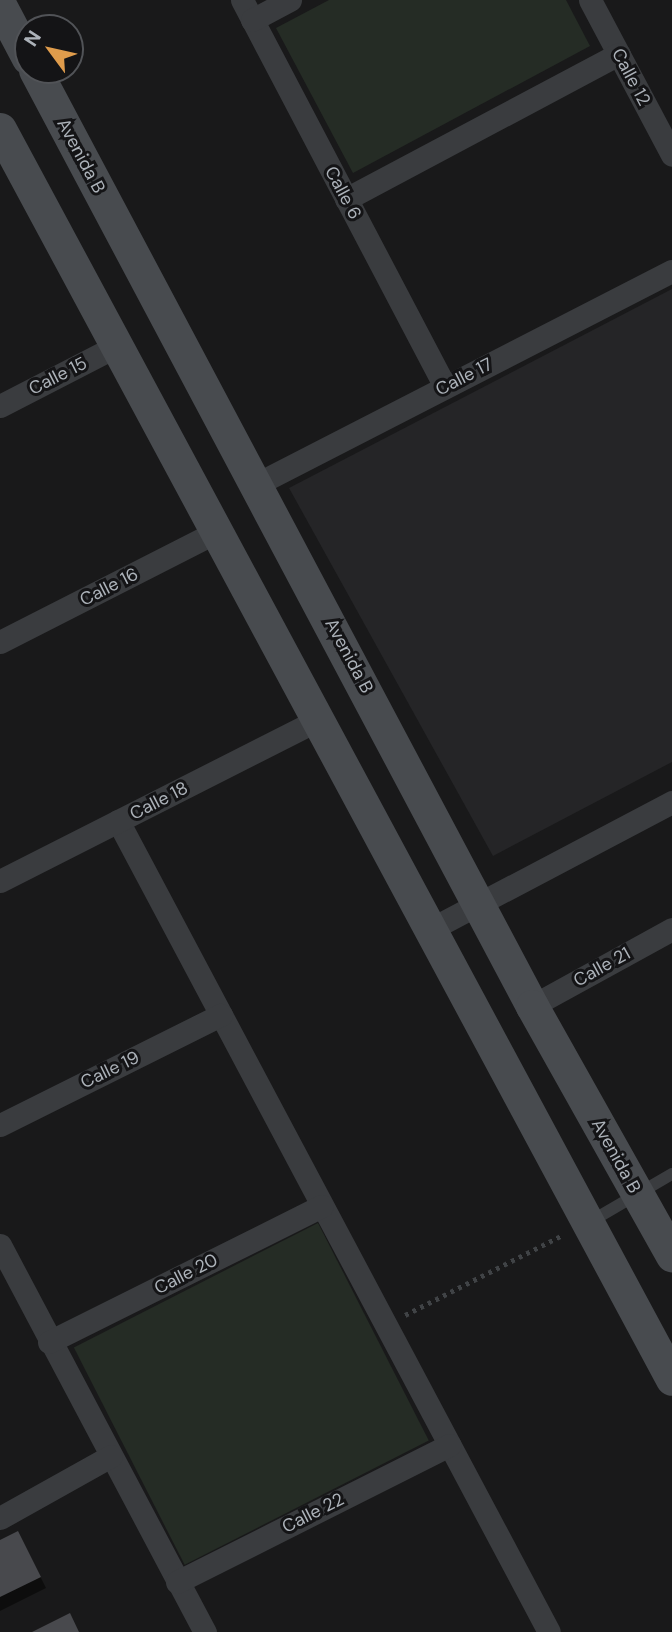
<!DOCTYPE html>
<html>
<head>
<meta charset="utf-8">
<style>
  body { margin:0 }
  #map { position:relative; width:672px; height:1632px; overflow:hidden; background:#19191a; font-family:"DM Sans",sans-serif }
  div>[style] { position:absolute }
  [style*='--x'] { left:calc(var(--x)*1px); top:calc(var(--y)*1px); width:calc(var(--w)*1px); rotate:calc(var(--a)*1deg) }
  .built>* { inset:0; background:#252527 }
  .green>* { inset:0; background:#252c25; transform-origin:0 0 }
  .shadow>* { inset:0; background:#0007 }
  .building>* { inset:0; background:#48494d }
  .path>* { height:4.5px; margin-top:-2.25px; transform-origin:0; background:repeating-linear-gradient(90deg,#404346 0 3.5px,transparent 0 8.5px) }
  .lane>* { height:12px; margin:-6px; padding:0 6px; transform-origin:6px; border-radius:6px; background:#3a3c3f }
  .street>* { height:23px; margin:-11.5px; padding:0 11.5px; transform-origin:11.5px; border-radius:11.5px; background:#3a3c3f }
  .secondary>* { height:33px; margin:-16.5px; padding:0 16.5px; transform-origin:16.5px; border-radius:16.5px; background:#484b4f }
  span { translate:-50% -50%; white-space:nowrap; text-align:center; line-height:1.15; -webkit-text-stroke:6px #141416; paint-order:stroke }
  .street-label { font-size:18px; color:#acb2b9 }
  .north { position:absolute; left:14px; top:14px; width:70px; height:70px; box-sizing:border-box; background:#141416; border:2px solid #515357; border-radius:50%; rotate:303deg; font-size:19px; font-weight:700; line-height:28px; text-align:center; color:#acb2b9 }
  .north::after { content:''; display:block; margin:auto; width:24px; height:32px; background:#df9c4c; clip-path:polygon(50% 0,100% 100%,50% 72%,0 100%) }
</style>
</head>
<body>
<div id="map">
  <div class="built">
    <i style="clip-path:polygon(672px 289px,672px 762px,493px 856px,289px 488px)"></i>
  </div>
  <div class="green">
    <i style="clip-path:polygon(329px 0,566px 0,590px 46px,353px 173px,276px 28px)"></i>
    <i style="left:318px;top:1223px;width:244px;height:274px;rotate:63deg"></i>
  </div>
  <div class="shadow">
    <i style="clip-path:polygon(0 1542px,24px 1544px,46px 1588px,0 1611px)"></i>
  </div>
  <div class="building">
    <i style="clip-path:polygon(18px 1531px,41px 1577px,0 1597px,0 1540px)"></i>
    <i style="clip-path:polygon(70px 1613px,79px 1632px,32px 1632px)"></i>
  </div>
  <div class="path">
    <i style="--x:405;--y:1315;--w:177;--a:-26.9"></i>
  </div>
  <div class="lane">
    <i style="--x:588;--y:1223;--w:97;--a:-30.3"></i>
  </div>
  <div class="street">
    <i style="--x:242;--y:0;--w:437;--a:62.3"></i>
    <i style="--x:590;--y:0;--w:175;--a:62.1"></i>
    <i style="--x:252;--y:20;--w:43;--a:-27.8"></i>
    <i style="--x:346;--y:199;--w:309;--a:-28"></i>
    <i style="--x:0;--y:406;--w:131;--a:-27.3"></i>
    <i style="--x:257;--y:484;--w:466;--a:-27.2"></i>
    <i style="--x:0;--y:642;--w:245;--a:-27"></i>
    <i style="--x:118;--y:821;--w:918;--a:62.01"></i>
    <i style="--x:0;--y:881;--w:356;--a:-26.9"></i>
    <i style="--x:431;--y:929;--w:272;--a:-27.8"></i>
    <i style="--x:532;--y:1006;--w:160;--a:-28.8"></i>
    <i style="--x:0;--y:1125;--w:247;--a:-26.5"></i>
    <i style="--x:0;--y:1245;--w:438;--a:62.1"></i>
    <i style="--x:49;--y:1342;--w:305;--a:-26.5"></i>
    <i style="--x:0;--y:1518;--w:127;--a:-29.2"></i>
    <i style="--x:177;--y:1582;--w:305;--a:-26.7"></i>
  </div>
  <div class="secondary">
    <i style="--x:0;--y:5;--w:60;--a:62.2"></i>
    <i style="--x:35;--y:70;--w:1060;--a:62.03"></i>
    <i style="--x:532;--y:1006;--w:286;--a:60.7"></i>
    <i style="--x:0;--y:129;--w:1419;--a:61.74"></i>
  </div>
  <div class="street-label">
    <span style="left:631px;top:77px;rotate:62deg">Calle 12</span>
    <span style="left:81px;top:156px;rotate:62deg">Avenida B</span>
    <span style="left:343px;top:193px;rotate:62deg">Calle 6</span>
    <span style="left:58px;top:376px;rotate:-27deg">Calle 15</span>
    <span style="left:464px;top:377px;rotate:-27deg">Calle 17</span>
    <span style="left:109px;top:587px;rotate:-27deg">Calle 16</span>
    <span style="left:349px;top:656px;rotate:62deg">Avenida B</span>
    <span style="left:159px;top:801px;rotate:-27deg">Calle 18</span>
    <span style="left:602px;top:967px;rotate:-29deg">Calle 21</span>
    <span style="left:110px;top:1070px;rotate:-26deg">Calle 19</span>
    <span style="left:616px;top:1156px;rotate:61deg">Avenida B</span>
    <span style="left:186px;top:1274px;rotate:-27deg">Calle 20</span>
    <span style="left:313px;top:1513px;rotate:-27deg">Calle 22</span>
  </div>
  <div class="north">N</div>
</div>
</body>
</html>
